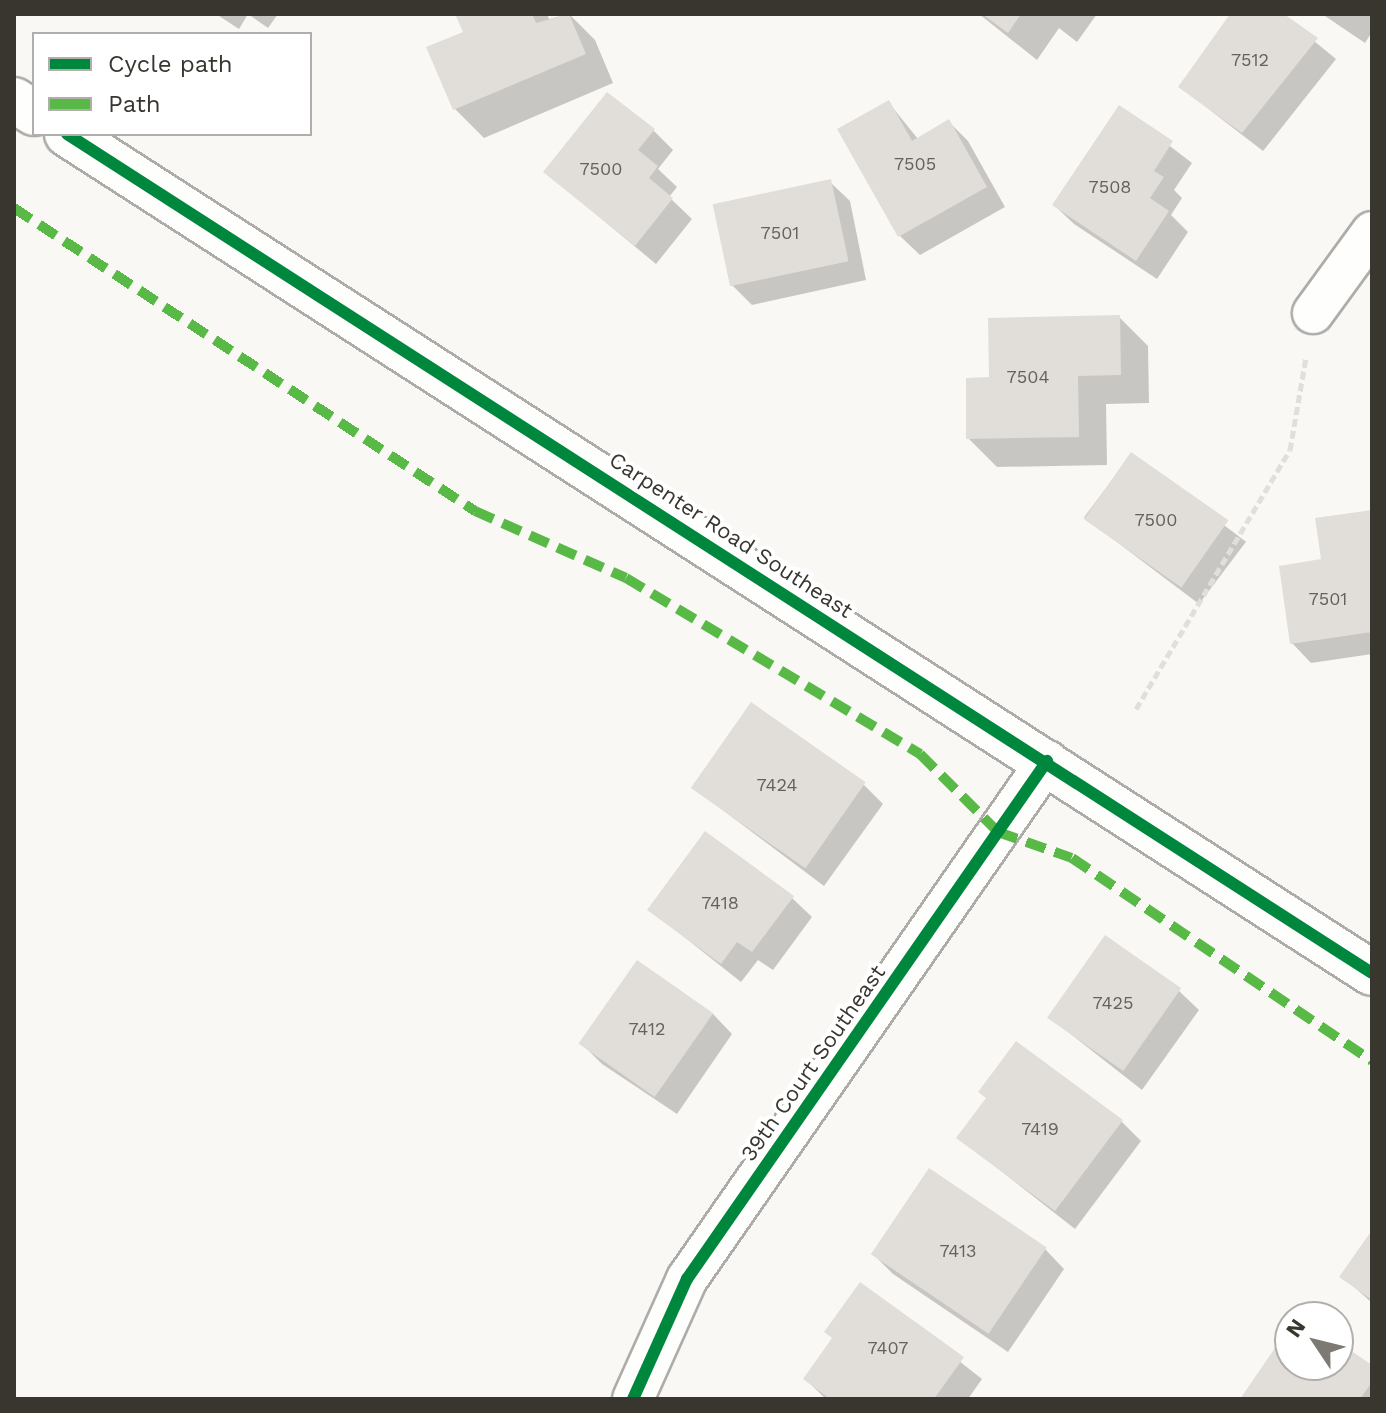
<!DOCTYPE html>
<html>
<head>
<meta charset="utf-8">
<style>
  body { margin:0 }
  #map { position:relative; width:1386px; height:1413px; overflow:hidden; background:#faf8f4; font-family:"Work Sans",sans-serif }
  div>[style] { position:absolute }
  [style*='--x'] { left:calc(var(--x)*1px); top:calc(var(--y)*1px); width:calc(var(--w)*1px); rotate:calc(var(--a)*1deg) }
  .shadow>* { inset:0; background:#0003; transform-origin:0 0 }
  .building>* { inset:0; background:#e1deda; transform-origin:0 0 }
  .path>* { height:5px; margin-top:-2.5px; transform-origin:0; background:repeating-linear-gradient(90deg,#e0dfde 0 8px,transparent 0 12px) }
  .roads { filter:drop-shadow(2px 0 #aeaca8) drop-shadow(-2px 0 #aeaca8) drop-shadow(0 2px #aeaca8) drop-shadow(0 -2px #aeaca8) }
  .minor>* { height:40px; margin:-20px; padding:0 20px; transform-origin:20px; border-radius:20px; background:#fefefd }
  .tertiary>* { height:44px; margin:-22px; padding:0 22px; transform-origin:22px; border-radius:22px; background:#fefefd }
  .quiet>* { height:10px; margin-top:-5px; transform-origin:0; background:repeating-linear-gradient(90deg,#58b947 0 20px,transparent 0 30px) }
  .cycleway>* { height:12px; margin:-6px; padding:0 6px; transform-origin:6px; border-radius:6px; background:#00873e }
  span { translate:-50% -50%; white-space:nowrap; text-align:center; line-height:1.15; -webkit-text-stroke:8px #fff; paint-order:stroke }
  .number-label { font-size:18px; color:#65625c }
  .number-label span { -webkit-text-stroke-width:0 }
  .street-label { font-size:22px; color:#39362f }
  .frame { position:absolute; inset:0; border:16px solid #39362f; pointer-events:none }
  .legend { position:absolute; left:32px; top:32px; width:280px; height:104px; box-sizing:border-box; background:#fff; border:2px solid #b0afac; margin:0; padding:10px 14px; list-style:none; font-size:24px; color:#39362f }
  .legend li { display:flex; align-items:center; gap:16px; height:40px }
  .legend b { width:40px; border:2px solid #b0afac }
  .north { position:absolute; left:1274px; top:1301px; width:80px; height:80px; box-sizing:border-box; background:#fff; border:2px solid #b0afac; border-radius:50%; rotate:305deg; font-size:22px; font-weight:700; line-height:32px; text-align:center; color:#39362f }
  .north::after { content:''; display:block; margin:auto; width:28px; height:36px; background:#7d7a74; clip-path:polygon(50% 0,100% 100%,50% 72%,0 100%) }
</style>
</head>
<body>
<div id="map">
  <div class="shadow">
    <i style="clip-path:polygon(216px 14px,278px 14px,268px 28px,248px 14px,239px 29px)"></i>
    <i style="clip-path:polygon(457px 14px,547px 14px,549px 19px,569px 14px,595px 40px,613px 83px,484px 138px,455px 109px,429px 48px,465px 33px)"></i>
    <i style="clip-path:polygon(979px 14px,1097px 14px,1077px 42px,1059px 28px,1037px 60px)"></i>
    <i style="clip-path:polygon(1232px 14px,1281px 14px,1336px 59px,1263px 151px,1180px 87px)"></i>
    <i style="clip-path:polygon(1322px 14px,1372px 14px,1372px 32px,1365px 43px)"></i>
    <i style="clip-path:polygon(889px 103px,918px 139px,949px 122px,968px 141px,1005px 207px,920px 255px,900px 236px,840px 130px)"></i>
    <i style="clip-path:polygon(1119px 107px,1192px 163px,1174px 190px,1182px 198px,1171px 215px,1188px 232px,1157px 279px,1074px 224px,1054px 205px)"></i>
    <i style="clip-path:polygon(653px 130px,673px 150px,658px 169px,677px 187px,669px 197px,692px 219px,656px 264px,545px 172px)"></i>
    <i style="clip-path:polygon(830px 182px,850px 201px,866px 280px,752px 305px,732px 285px)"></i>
    <i style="clip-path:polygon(1119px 317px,1148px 346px,1149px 403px,1106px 404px,1107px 465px,997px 467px,968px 438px,991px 379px)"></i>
    <i style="left:1131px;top:455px;width:144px;height:78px;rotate:37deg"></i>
    <i style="clip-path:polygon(1372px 512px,1372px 654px,1311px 663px,1292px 643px,1324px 561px)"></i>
    <i style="clip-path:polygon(863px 784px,883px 804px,824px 886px,692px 787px)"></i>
    <i style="clip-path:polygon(792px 898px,812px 917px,773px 970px,758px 960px,741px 982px,650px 910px)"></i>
    <i style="clip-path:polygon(1179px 991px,1199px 1010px,1142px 1090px,1049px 1017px)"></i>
    <i style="clip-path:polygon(713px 1014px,732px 1034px,677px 1114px,602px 1064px,582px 1044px)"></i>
    <i style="clip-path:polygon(1122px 1122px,1141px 1141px,1075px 1229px,959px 1138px)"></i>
    <i style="clip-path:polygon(1372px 1233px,1372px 1303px,1342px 1276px)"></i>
    <i style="clip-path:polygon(1045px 1249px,1064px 1269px,1008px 1352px,893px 1274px,873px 1254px)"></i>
    <i style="clip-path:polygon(861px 1284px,982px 1379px,968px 1399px,826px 1399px,805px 1379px,834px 1339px)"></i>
    <i style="clip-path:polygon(1290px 1329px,1290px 1365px,1338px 1365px,1338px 1344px,1372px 1367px,1372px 1399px,1242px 1399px)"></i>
  </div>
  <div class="building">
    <i style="clip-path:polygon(455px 14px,532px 14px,536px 23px,569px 14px,586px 54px,453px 110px,426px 47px,463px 32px)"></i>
    <i style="clip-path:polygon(982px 14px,1021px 14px,1008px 33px)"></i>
    <i style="clip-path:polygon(1230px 14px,1284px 14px,1318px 38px,1242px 133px,1178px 87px)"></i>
    <i style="clip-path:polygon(607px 92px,655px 129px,638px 150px,658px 166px,649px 178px,673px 198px,635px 246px,543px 172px)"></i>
    <i style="clip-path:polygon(889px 100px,912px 141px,949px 119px,987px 187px,898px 237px,837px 129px)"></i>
    <i style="clip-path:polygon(1119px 105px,1173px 141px,1154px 171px,1164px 177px,1150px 198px,1169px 211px,1136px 261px,1052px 205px)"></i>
    <i style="left:831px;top:179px;width:84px;height:121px;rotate:78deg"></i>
    <i style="clip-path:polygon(1120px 315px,1121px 375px,1078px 376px,1079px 437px,966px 439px,966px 378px,989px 377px,988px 318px)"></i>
    <i style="left:1131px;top:452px;width:119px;height:82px;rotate:35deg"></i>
    <i style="clip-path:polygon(1372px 510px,1372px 632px,1290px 644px,1279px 566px,1321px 559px,1315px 518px)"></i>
    <i style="left:751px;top:702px;width:140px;height:105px;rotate:35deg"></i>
    <i style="clip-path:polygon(705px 831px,794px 896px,752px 952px,737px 942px,721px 964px,647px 910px)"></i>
    <i style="left:1105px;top:935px;width:93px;height:101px;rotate:35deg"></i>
    <i style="left:637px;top:960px;width:93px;height:102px;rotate:35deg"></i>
    <i style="clip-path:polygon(1016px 1041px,1123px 1120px,1055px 1211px,956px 1138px,986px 1098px,978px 1092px)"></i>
    <i style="left:929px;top:1168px;width:142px;height:104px;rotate:34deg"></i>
    <i style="clip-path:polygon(1372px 1230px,1372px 1300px,1339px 1277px)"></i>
    <i style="clip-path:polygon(860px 1282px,964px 1357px,934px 1399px,830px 1399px,803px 1379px,832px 1338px,824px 1332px)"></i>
    <i style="clip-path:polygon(1290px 1326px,1290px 1365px,1338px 1365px,1338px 1342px,1372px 1365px,1372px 1382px,1360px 1399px,1240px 1399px)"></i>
  </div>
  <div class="path">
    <i style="--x:1136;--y:709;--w:301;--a:-59.3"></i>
    <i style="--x:1290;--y:450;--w:94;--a:-80.2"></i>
  </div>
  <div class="roads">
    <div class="minor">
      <i style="--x:1313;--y:313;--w:100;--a:-53.9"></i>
      <i style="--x:633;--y:1399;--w:132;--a:-65.8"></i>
      <i style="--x:687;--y:1279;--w:631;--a:-55.2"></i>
    </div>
    <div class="tertiary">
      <i style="--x:14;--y:100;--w:24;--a:33"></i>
      <i style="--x:67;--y:134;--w:1551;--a:32.74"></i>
    </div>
  </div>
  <div class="quiet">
    <i style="--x:14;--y:208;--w:552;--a:33.32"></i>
    <i style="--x:475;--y:511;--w:165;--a:23.9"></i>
    <i style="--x:626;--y:578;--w:343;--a:30.9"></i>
    <i style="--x:920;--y:754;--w:110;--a:45"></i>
    <i style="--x:998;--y:832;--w:78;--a:19.4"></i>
    <i style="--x:1072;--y:858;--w:362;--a:34.1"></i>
  </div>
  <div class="cycleway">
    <i style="--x:67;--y:134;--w:1551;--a:32.74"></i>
    <i style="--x:633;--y:1399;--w:132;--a:-65.8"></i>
    <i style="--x:687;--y:1279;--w:631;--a:-55.2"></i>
  </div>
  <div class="number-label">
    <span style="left:1250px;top:60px">7512</span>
    <span style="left:915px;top:164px">7505</span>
    <span style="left:601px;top:169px">7500</span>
    <span style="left:1110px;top:187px">7508</span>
    <span style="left:780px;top:233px">7501</span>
    <span style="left:1028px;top:377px">7504</span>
    <span style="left:1156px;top:520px">7500</span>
    <span style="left:1328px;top:599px">7501</span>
    <span style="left:777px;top:785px">7424</span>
    <span style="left:720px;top:903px">7418</span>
    <span style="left:1113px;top:1003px">7425</span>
    <span style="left:647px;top:1029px">7412</span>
    <span style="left:1040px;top:1129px">7419</span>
    <span style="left:958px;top:1251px">7413</span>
    <span style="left:888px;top:1348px">7407</span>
  </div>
  <div class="street-label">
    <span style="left:731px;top:535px;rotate:33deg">Carpenter Road Southeast</span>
    <span style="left:813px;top:1063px;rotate:-55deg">39th Court Southeast</span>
  </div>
  <div class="frame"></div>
  <ul class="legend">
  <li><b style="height:10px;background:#00873e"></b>Cycle path</li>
  <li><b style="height:10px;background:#58b947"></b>Path</li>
  </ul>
  <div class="north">N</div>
</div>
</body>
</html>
